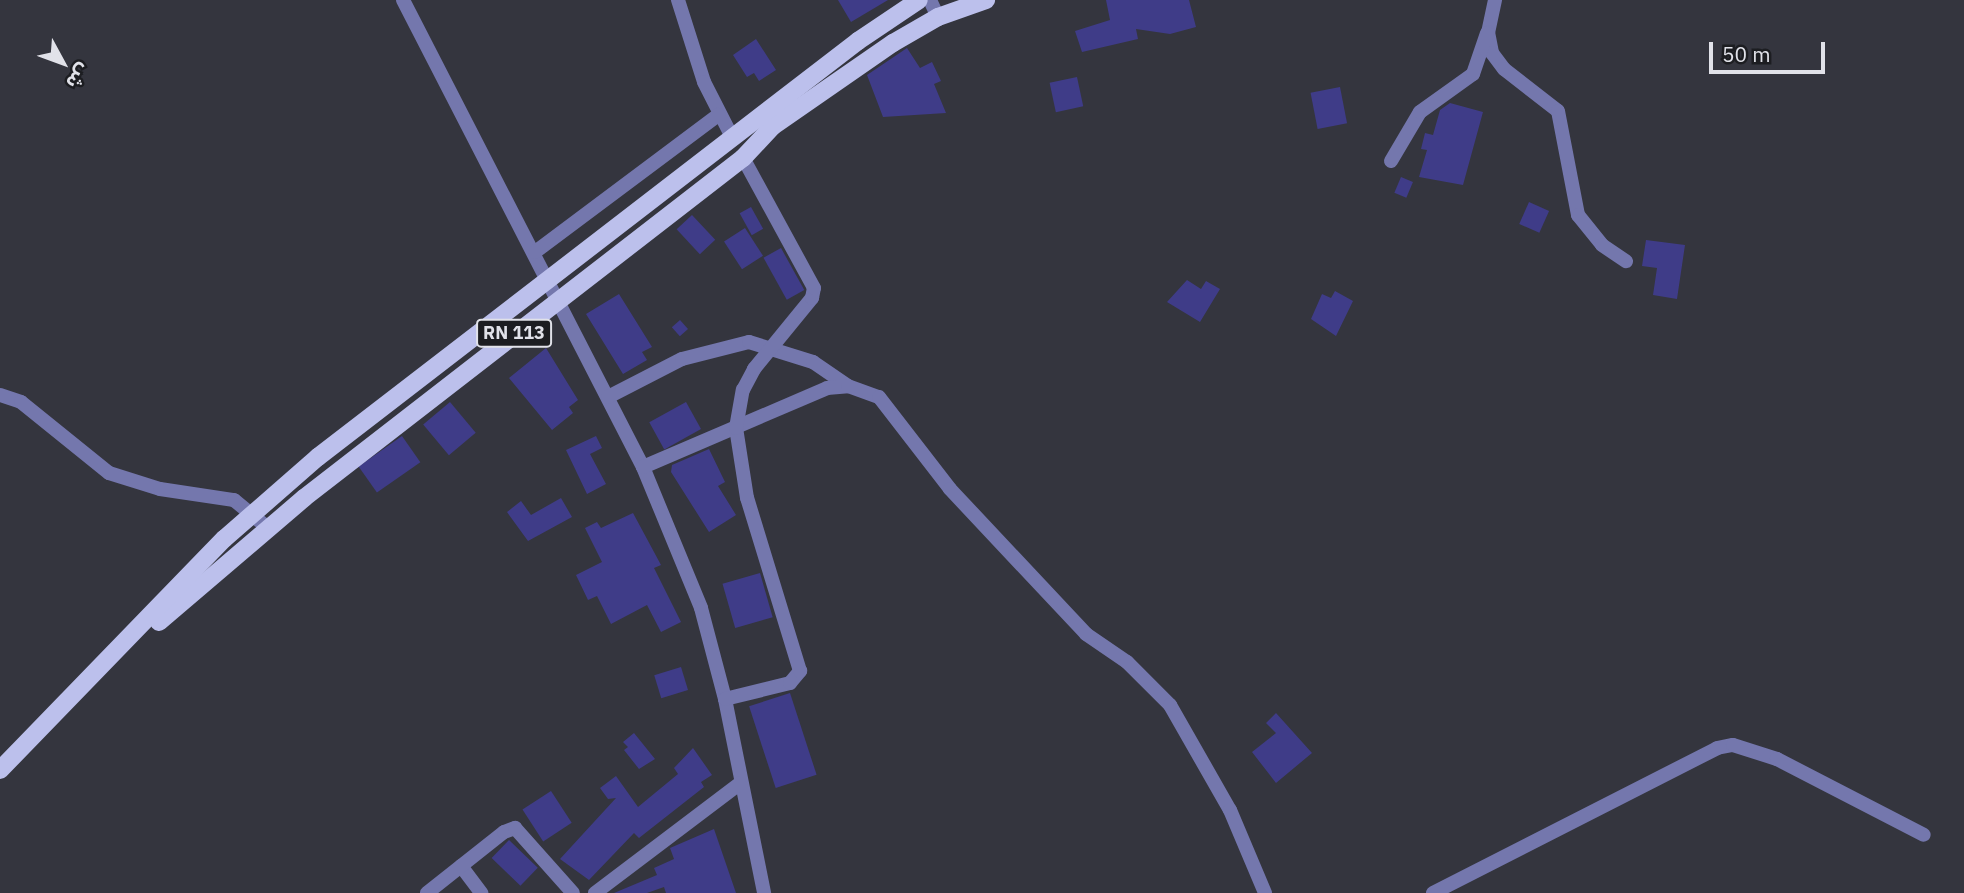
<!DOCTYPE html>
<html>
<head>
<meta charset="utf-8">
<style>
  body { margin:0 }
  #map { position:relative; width:1964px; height:893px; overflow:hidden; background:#34353e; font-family:"IBM Plex Sans","Noto Sans Arabic",sans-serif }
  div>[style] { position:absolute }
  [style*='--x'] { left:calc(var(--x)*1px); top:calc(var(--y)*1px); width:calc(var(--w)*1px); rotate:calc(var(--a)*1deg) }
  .building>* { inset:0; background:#3f3c88; transform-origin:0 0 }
  .street>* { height:14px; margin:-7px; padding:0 7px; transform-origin:7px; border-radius:7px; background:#7477ad }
  .primary>* { height:18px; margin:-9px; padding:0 9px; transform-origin:9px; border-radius:9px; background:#bcc0ec }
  span { translate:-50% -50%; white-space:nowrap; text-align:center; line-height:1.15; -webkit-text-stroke:6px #1c1d21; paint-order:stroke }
  .shield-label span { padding:2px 5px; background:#1c1d21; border:2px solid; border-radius:5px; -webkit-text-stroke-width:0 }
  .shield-label { font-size:18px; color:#e1e2e9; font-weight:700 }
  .north { position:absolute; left:28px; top:28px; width:70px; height:70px; -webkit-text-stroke:5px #1c1d21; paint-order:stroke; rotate:131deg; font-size:19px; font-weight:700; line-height:28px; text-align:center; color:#e1e2e9 }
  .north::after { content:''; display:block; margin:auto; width:24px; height:32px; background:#e1e2e9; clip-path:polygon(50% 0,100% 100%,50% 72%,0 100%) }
  .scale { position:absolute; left:1709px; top:42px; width:116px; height:32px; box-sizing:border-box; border:4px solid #e1e2e9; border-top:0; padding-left:9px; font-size:21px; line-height:24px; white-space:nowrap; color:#e1e2e9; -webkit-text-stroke:5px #1c1d21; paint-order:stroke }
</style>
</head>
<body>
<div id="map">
  <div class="building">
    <i style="clip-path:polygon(838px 0,888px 0,851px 22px)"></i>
    <i style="clip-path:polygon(1106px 0,1189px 0,1196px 27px,1170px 34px,1136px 29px,1138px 39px,1082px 52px,1075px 31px,1110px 20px)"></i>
    <i style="clip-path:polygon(756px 39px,776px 70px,759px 81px,754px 73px,747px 77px,733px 55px)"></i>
    <i style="clip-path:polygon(907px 48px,920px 68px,932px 62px,941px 81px,934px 84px,946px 113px,883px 117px,867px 75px)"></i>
    <i style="left:1077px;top:77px;width:30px;height:28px;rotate:78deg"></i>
    <i style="left:1340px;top:87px;width:37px;height:30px;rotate:79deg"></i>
    <i style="clip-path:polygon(1450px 103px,1483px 112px,1463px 185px,1419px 177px,1427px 150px,1421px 149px,1425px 133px,1433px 135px,1440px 110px)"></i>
    <i style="left:1401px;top:177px;width:13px;height:17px;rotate:23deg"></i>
    <i style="left:1529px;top:202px;width:22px;height:24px;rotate:24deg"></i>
    <i style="left:751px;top:207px;width:25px;height:13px;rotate:61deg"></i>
    <i style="left:692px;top:215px;width:34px;height:21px;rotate:47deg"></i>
    <i style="left:745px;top:228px;width:33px;height:25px;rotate:57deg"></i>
    <i style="clip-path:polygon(1646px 240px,1685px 245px,1677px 299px,1653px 295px,1657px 268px,1642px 266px)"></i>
    <i style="left:781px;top:248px;width:48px;height:20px;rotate:61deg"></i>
    <i style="clip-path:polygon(1187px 280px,1201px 289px,1206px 281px,1220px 289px,1200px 322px,1167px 302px)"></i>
    <i style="clip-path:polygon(1335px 291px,1353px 301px,1336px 336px,1311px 319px,1322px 294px,1331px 298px)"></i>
    <i style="clip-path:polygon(619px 294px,652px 347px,642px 352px,647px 360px,623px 374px,586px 314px)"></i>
    <i style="left:680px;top:320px;width:12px;height:11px;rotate:48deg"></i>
    <i style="clip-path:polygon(546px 348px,578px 400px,569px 407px,573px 413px,552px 430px,509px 378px)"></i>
    <i style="left:450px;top:402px;width:40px;height:35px;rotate:50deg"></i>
    <i style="left:686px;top:402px;width:31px;height:42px;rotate:61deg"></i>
    <i style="left:402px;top:436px;width:32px;height:53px;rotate:55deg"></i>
    <i style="clip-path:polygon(596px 436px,602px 448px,590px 454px,606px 484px,587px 494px,566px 450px)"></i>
    <i style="clip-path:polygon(709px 449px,725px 482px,718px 486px,736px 515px,709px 532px,671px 472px,672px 465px)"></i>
    <i style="clip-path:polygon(561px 498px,572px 517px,528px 541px,507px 512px,521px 501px,531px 515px)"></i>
    <i style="clip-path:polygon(633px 513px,661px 565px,654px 568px,681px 622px,661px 632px,647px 605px,611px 624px,597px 596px,588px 600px,576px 575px,602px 562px,585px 528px,597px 522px,601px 528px)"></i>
    <i style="left:760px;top:573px;width:46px;height:39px;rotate:74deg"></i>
    <i style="left:681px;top:667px;width:24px;height:28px;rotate:73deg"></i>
    <i style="left:790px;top:693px;width:86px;height:43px;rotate:72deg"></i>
    <i style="clip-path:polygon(1276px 713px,1312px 753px,1276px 783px,1252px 752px,1276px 733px,1266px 723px)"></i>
    <i style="clip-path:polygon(634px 733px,655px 759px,639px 769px,624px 750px,628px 747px,623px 742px)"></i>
    <i style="clip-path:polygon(693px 748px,712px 775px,701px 782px,704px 787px,639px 838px,634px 833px,589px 880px,560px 859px,616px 798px,608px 799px,600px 788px,616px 776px,638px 807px,678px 774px,674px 768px)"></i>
    <i style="left:551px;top:791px;width:38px;height:34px;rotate:57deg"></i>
    <i style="clip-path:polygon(714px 829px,736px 893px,666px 893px,664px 887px,647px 893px,614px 893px,657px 875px,654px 868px,674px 859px,670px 848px)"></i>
    <i style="left:509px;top:840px;width:40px;height:25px;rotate:44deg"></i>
  </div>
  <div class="street">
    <i style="--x:403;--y:0;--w:525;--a:62.8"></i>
    <i style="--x:643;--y:467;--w:152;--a:67.6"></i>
    <i style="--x:701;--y:608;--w:94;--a:75.2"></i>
    <i style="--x:725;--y:699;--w:198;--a:78.6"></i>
    <i style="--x:678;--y:0;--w:86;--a:72.4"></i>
    <i style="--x:704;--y:82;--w:62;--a:63"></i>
    <i style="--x:930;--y:0;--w:19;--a:65"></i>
    <i style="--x:1495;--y:0;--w:33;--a:102"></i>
    <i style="--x:1488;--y:32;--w:21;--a:79"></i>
    <i style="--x:1492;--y:53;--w:20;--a:53"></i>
    <i style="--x:1504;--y:69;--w:68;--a:37.9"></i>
    <i style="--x:1558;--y:111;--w:106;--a:79.1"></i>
    <i style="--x:1578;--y:215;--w:38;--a:51"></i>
    <i style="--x:1602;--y:245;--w:29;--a:34"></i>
    <i style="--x:1391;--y:161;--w:57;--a:-59.4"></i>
    <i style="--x:1420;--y:112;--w:65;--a:-35.6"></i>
    <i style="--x:1473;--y:74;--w:43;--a:-71.1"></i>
    <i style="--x:535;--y:252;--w:229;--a:-36.8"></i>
    <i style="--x:0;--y:395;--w:22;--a:18"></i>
    <i style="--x:21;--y:402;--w:113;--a:38.9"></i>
    <i style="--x:109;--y:473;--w:53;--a:17.4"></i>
    <i style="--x:160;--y:489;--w:75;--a:8.5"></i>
    <i style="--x:234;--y:500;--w:44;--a:39.5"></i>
    <i style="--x:608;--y:397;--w:83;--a:-27.2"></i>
    <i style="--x:682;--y:359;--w:69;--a:-14.2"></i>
    <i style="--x:749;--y:342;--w:67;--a:17.4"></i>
    <i style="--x:813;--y:362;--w:42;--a:34.4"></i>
    <i style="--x:643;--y:467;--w:200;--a:-23.2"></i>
    <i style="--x:827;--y:388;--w:21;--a:-5"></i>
    <i style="--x:848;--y:386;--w:33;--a:20"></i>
    <i style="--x:879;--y:397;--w:116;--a:52.3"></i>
    <i style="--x:950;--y:489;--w:199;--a:46.8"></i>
    <i style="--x:1086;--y:634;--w:50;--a:34.3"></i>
    <i style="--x:1127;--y:662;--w:61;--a:45"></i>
    <i style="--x:1170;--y:705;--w:121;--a:60.3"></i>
    <i style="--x:1230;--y:810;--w:90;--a:67.1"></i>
    <i style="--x:725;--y:699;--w:67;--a:-13.8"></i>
    <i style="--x:790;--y:683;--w:16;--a:-50"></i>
    <i style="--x:800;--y:671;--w:181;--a:-107"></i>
    <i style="--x:747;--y:498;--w:71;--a:-98.9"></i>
    <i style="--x:736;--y:428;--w:39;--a:-80"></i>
    <i style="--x:743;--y:390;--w:24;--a:-62"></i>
    <i style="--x:754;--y:369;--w:92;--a:-50.8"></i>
    <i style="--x:812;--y:298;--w:10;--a:-79"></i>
    <i style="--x:814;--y:288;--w:148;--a:-118.6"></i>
    <i style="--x:461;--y:866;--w:34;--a:53"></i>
    <i style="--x:427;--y:893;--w:98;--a:-38.4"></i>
    <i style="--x:504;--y:832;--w:12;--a:-20"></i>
    <i style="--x:515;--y:828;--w:87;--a:48.3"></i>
    <i style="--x:595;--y:893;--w:181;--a:-37.1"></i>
    <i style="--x:1433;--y:893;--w:319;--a:-27"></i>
    <i style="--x:1717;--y:748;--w:16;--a:-11"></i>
    <i style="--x:1733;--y:745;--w:46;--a:17.7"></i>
    <i style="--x:1777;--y:759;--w:165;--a:27.3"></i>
  </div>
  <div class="primary">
    <i style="--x:159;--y:622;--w:191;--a:-40.5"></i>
    <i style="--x:304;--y:498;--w:555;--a:-37.76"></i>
    <i style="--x:743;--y:158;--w:44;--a:-46.8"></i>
    <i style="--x:773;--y:126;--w:146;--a:-34.7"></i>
    <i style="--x:893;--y:43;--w:52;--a:-30"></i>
    <i style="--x:938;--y:17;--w:51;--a:-19.5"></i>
    <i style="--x:0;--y:770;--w:322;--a:-45.9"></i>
    <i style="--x:224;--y:539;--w:125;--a:-41.1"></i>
    <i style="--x:318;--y:457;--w:682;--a:-37.61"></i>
    <i style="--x:858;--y:41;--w:73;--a:-33.9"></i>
  </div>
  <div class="shield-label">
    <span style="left:514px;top:333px">RN 113</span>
  </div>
  <div class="north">ش</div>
  <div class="scale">50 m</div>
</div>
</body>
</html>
